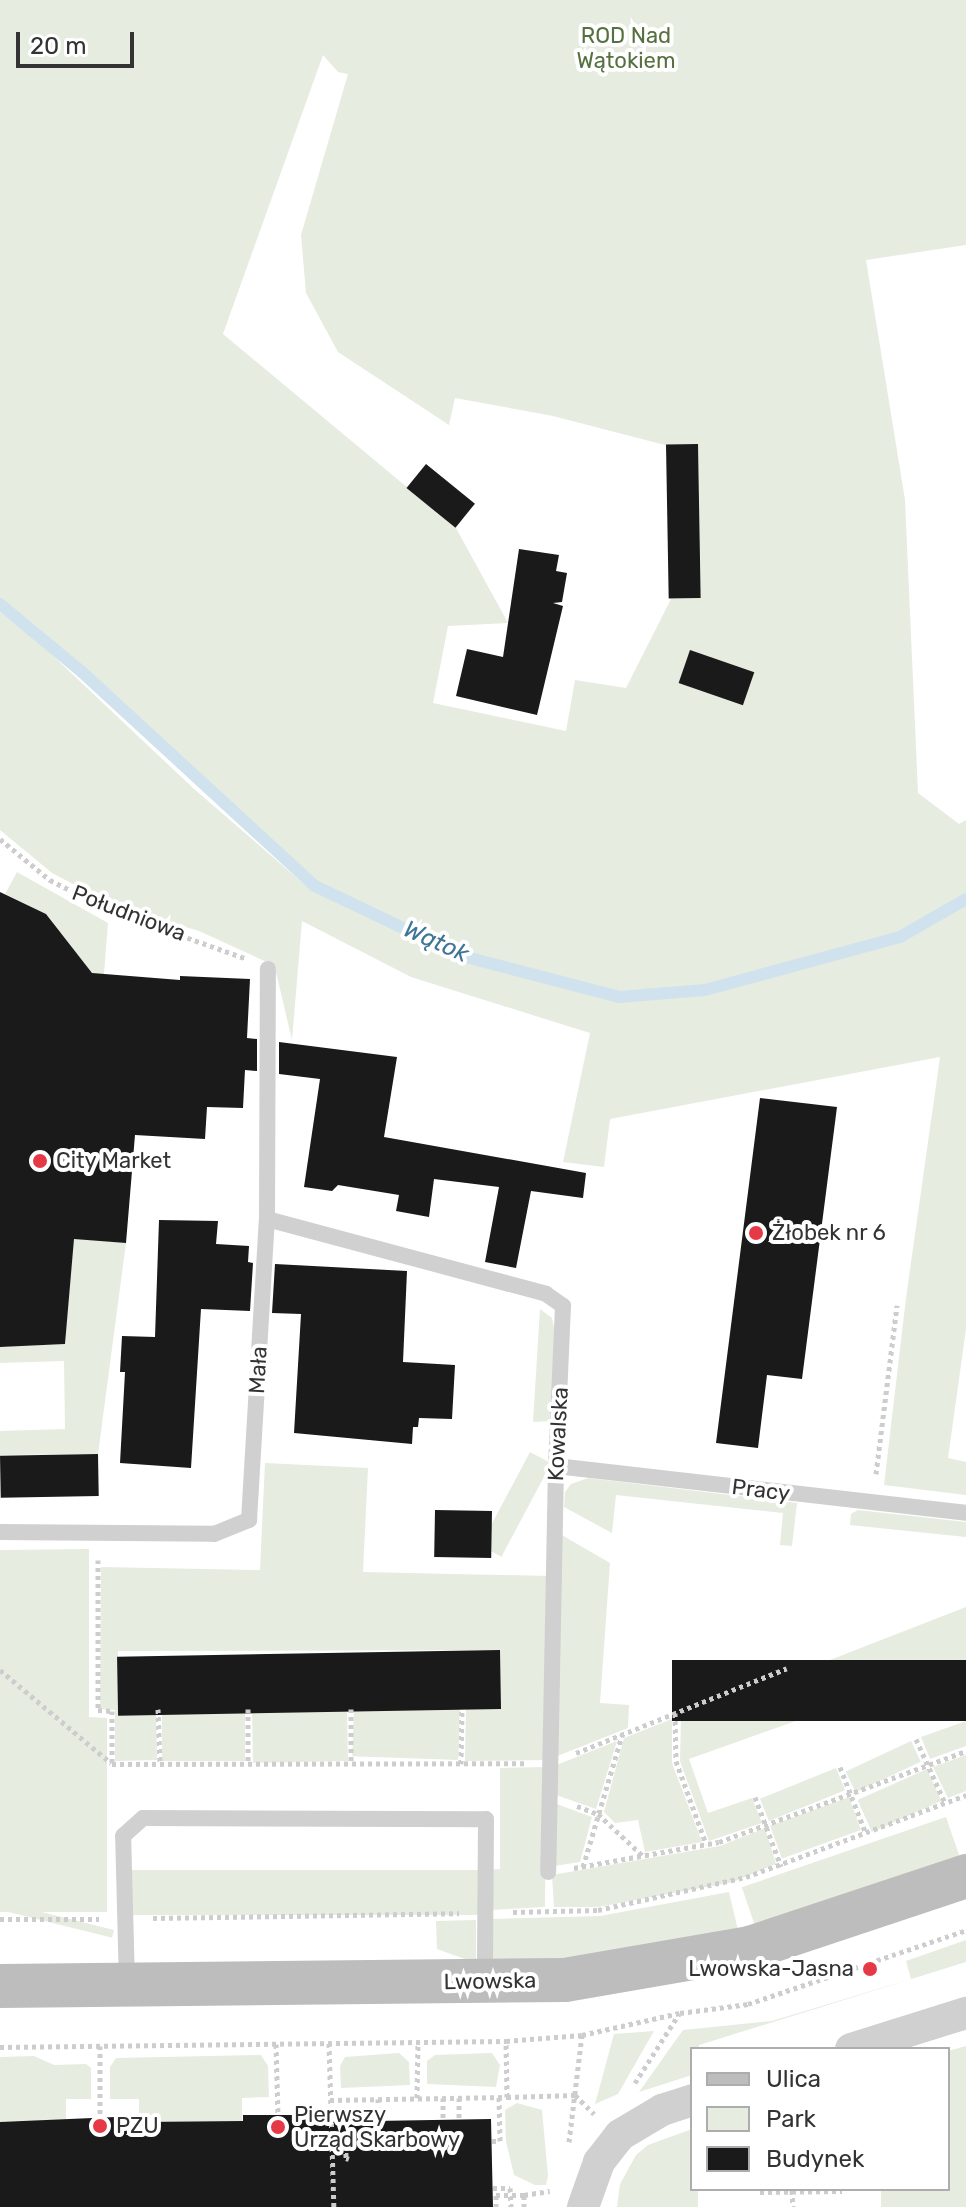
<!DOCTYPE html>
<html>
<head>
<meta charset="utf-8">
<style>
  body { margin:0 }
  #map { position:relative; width:966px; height:2207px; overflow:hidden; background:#fff; font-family:Rubik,sans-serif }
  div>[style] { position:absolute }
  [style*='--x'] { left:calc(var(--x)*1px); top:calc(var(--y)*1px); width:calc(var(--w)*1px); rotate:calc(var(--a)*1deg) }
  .green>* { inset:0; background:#e6ecdf; transform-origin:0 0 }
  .stream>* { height:12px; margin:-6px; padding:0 6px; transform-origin:6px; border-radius:6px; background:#cfe2ee }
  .building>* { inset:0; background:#1a1a1a; transform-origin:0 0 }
  .path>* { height:5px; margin-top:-2.5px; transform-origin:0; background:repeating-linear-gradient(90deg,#cdcdcd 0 4px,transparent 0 8px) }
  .lane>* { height:16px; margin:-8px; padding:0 8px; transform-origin:8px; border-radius:8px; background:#d0d0d0 }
  .street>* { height:32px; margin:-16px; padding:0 16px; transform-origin:16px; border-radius:16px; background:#d0d0d0 }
  .secondary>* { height:44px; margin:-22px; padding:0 22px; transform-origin:22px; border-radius:22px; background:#bdbdbd }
  .dots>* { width:22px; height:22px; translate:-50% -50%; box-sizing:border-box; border:4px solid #fff; border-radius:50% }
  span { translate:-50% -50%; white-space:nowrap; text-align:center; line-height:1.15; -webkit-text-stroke:8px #fff; paint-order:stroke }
  .park-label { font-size:22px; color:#56703f }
  .street-label { font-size:22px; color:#333 }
  .poi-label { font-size:22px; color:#333 }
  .left { translate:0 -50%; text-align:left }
  .right { translate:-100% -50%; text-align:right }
  .water-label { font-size:24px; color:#3f7597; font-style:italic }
  .legend { position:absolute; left:690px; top:2047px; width:260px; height:144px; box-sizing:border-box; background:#fff; border:2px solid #adadad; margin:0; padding:10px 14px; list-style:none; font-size:24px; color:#333 }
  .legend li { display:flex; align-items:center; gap:16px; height:40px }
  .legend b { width:40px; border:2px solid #adadad }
  .scale { position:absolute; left:16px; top:32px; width:118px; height:36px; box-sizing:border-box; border:4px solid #333; border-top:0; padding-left:10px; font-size:24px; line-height:28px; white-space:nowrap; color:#333; -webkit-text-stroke:6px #fff; paint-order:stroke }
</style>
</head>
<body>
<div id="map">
  <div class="green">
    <i style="clip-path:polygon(evenodd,0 0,966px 0,966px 245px,866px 260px,905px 500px,918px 793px,959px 824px,966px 820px,966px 896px,898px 935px,706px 986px,620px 993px,463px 952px,316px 882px,37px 627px,0 598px,0 0,323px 55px,338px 72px,348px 74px,301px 235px,306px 293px,338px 352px,449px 425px,455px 398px,553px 416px,665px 445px,698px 444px,701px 598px,671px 599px,626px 688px,575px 680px,566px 731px,433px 703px,448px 626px,508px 623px,456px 528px,223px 334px,323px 55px)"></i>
    <i style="clip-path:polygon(0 612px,33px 637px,193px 788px,312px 891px,460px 959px,619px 1001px,707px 993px,901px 942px,966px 904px,966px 1329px,948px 1458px,966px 1462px,966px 1495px,884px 1485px,906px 1298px,940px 1057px,610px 1119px,604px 1167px,563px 1162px,590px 1033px,411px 977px,302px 921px,292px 1040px,275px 968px,269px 963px,199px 931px,113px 905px,52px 873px,0 830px)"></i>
    <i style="clip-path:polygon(17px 872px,108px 923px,83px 1239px,126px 1243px,98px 1454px,0 1455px,0 1431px,65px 1429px,64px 1361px,0 1363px,0 1347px,65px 1344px,95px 977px,46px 914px,5px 894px)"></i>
    <i style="clip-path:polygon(540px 1309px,552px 1318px,558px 1348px,553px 1421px,533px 1422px)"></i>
    <i style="left:530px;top:1452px;width:24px;height:106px;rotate:28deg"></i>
    <i style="clip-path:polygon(265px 1463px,368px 1468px,363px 1572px,550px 1576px,546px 1760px,465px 1761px,466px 1708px,501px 1708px,500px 1650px,118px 1651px,118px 1709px,156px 1709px,157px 1760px,115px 1761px,115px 1710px,100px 1709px,101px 1567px,260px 1570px)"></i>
    <i style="clip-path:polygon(588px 1478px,797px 1503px,792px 1546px,780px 1545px,783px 1513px,616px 1495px,612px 1533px,564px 1507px,565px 1492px,571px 1484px)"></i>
    <i style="clip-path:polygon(858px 1510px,966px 1522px,966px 1537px,850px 1525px,851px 1514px)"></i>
    <i style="clip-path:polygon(560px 1534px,610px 1563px,600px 1703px,629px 1705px,628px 1728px,555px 1757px)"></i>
    <i style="clip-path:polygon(89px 1549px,89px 1717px,107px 1718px,107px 1912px,0 1912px,0 1550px)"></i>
    <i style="clip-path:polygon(966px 1607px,966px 1660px,689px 1759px,708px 1813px,752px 1798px,762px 1823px,709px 1841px,680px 1761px,681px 1718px)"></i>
    <i style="left:347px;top:1708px;width:53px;height:95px;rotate:89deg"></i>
    <i style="left:460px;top:1708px;width:52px;height:106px;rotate:92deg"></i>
    <i style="left:162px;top:1709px;width:83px;height:52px"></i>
    <i style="clip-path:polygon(672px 1719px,672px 1763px,702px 1842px,645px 1852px,638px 1820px,615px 1823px,604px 1812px,624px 1738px)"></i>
    <i style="clip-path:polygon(966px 1721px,966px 1746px,930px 1759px,921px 1737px)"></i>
    <i style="clip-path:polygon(617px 1741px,596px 1809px,553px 1794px,554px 1766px)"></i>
    <i style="left:911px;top:1741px;width:23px;height:72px;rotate:65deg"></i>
    <i style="clip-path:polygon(966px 1755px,966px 1791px,948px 1798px,933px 1767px)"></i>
    <i style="clip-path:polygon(546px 1767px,545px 1907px,490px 1910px,490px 1870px,500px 1869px,500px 1768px)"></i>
    <i style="left:836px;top:1768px;width:24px;height:82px;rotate:68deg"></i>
    <i style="left:927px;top:1769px;width:35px;height:76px;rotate:66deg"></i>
    <i style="left:849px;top:1797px;width:35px;height:84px;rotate:70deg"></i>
    <i style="clip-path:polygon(554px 1803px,592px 1817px,580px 1862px,554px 1866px)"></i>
    <i style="left:946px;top:1817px;width:42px;height:216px;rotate:71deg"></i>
    <i style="clip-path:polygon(765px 1828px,776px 1864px,733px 1882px,598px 1907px,554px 1907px,552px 1875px,720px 1846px)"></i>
    <i style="left:128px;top:1870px;width:354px;height:45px"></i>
    <i style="clip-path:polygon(729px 1892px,738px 1930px,654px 1947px,543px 1961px,492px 1962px,492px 1919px,600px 1916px)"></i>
    <i style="clip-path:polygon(476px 1920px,476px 1963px,437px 1949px,436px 1921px)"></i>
    <i style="left:114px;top:1930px;width:8px;height:114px;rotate:104deg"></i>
    <i style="clip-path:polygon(966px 1940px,966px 1962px,699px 2045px,699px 2049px,692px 2049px,692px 2075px,639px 2092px,683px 2030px,772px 2021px,911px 1979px,906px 1961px)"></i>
    <i style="clip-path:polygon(654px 2031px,618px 2094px,595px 2104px,614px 2034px)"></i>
    <i style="clip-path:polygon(966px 2046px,966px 2207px,881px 2207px,881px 2189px,948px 2189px,948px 2051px)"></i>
    <i style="clip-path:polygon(399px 2053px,409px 2062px,410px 2085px,341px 2088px,340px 2066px,345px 2057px)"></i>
    <i style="clip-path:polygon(492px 2053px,500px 2065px,496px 2087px,427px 2084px,427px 2061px,435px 2055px)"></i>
    <i style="clip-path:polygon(261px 2055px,268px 2066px,269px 2097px,242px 2098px,242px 2121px,139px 2122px,139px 2099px,110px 2099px,110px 2067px,116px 2058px)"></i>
    <i style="clip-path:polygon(34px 2056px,54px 2065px,86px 2064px,91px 2068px,91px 2099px,66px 2099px,66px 2120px,0 2122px,0 2057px)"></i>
    <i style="clip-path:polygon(517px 2103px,542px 2110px,548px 2176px,546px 2185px,535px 2185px,514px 2175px,506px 2141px,505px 2110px)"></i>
    <i style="clip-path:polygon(692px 2129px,692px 2189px,698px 2189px,698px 2207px,617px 2207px,620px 2184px,636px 2155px,648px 2145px)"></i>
  </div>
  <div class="stream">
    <i style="--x:0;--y:604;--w:107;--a:39.7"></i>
    <i style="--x:82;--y:672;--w:316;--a:42.6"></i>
    <i style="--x:315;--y:886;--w:163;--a:25.5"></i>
    <i style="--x:462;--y:956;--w:162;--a:14.6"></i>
    <i style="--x:619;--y:997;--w:86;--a:-4.7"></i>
    <i style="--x:705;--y:990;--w:202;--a:-15.2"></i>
    <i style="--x:900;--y:937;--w:76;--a:-29.9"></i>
  </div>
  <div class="building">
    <i style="left:698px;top:444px;width:154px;height:32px;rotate:89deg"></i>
    <i style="left:426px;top:464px;width:63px;height:31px;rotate:39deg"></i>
    <i style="clip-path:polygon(519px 549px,559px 555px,556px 571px,567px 573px,562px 602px,553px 603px,563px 606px,537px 715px,456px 696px,467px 649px,503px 657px)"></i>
    <i style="left:690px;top:650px;width:68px;height:35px;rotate:19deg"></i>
    <i style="clip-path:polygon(0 892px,46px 914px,92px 973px,180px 980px,180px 976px,250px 979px,247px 1038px,257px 1039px,257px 1071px,245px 1070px,243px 1108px,207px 1107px,205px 1139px,135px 1135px,126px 1243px,74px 1239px,65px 1344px,0 1347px)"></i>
    <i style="clip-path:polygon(279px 1042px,397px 1057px,384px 1137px,586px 1173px,583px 1198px,531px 1191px,516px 1268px,485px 1262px,499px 1187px,434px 1179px,429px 1217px,396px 1211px,399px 1195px,338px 1185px,332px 1191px,304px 1187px,320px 1079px,279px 1074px)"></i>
    <i style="clip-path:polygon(760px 1098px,837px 1107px,802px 1379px,767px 1375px,758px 1448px,716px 1443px)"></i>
    <i style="clip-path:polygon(159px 1220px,218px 1221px,216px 1244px,249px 1246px,248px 1262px,253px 1263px,250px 1311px,201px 1309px,191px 1468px,120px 1463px,125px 1372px,120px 1372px,122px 1336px,155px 1337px)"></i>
    <i style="clip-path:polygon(275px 1264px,407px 1271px,403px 1362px,455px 1365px,452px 1419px,419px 1418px,418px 1427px,413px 1427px,412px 1444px,294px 1433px,301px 1314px,272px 1313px)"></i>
    <i style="left:98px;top:1454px;width:42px;height:98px;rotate:89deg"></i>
    <i style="left:435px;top:1510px;width:57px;height:47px;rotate:1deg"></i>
    <i style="left:500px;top:1650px;width:59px;height:383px;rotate:89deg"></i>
    <i style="left:966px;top:1660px;width:61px;height:294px;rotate:90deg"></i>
    <i style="clip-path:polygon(243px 2115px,315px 2115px,316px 2122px,491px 2119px,493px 2207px,0 2207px,0 2122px,139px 2116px,139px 2122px,243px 2121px)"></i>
  </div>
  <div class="path">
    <i style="--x:0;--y:839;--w:65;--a:39.4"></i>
    <i style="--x:50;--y:880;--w:69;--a:26.6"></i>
    <i style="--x:112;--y:911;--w:141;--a:19.5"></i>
    <i style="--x:876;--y:1474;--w:170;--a:-82.9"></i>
    <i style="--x:98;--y:1560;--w:150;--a:90"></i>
    <i style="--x:98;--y:1710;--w:14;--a:4"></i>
    <i style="--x:112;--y:1711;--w:53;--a:90"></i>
    <i style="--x:112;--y:1764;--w:413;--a:-0.1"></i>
    <i style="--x:0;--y:1670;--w:145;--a:40"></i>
    <i style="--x:158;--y:1709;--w:55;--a:87.9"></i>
    <i style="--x:248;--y:1709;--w:55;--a:90"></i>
    <i style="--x:351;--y:1709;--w:54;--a:90"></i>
    <i style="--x:675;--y:1713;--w:48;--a:88.8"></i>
    <i style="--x:676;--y:1761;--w:88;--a:70.1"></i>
    <i style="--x:916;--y:1739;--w:70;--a:65.6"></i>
    <i style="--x:576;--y:1753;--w:227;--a:-21.9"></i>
    <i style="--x:461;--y:1764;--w:55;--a:-89"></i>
    <i style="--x:840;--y:1767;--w:69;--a:68.7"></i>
    <i style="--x:755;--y:1797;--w:74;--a:69.4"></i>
    <i style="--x:577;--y:1806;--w:22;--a:21"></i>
    <i style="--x:598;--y:1814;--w:62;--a:43"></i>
    <i style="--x:583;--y:1867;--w:138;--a:-73.5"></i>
    <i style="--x:574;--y:1868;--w:147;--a:-10.2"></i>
    <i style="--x:719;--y:1842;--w:263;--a:-20.2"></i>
    <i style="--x:513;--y:1912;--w:85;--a:-1.3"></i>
    <i style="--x:598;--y:1910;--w:152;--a:-12.6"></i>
    <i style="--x:746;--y:1877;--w:235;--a:-20.4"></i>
    <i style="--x:153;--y:1918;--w:306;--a:-0.9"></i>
    <i style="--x:0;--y:1919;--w:99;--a:0"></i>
    <i style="--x:329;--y:2043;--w:164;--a:88.3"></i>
    <i style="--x:276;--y:2044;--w:71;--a:88.4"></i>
    <i style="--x:100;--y:2046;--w:70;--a:90"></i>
    <i style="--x:0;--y:2047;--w:506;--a:-0.68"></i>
    <i style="--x:506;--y:2041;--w:76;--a:-4.5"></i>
    <i style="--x:582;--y:2035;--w:100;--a:-12.7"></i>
    <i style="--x:680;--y:2013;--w:69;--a:-7.5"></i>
    <i style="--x:748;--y:2004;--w:230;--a:-18.7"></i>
    <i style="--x:635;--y:2083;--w:82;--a:-57.5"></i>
    <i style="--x:507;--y:2097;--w:68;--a:-1.7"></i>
    <i style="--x:575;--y:2095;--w:27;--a:45"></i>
    <i style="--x:417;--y:2098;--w:56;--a:-89"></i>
    <i style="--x:443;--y:2098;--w:22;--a:90"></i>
    <i style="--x:459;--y:2098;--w:21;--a:90"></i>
    <i style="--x:378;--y:2099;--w:23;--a:90"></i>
    <i style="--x:330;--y:2100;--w:177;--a:-1"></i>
    <i style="--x:507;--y:2097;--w:56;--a:-91"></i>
    <i style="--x:330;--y:2138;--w:15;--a:-4"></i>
    <i style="--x:345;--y:2137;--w:21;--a:87"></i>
    <i style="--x:346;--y:2158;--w:3;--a:18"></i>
    <i style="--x:492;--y:2141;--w:8;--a:0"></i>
    <i style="--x:500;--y:2141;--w:44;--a:-91.3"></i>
    <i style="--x:569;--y:2142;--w:108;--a:-83.1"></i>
    <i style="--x:493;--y:2188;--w:17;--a:0"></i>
    <i style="--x:510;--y:2188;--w:19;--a:87"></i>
    <i style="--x:792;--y:2190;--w:17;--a:87"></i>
    <i style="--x:760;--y:2192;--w:82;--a:-0.7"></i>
    <i style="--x:496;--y:2207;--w:12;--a:-90"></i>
    <i style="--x:496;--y:2195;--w:28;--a:0"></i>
    <i style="--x:524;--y:2207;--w:12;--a:-90"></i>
    <i style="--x:524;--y:2195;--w:26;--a:-9"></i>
  </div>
  <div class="lane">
    <i style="--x:267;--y:1219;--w:289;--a:15"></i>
    <i style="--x:546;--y:1294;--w:21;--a:35"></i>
    <i style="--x:563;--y:1306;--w:160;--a:92.5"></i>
    <i style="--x:556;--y:1466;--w:406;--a:91.1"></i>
    <i style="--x:556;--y:1466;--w:413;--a:6.5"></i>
    <i style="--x:0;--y:1532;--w:214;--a:0.5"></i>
    <i style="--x:214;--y:1534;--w:38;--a:-22"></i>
    <i style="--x:249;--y:1520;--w:302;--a:-86.6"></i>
    <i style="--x:267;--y:1219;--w:250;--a:-89.8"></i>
    <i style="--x:127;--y:1984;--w:148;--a:-91.5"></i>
    <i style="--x:123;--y:1836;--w:27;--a:-42"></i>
    <i style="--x:143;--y:1818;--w:343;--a:0.2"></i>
    <i style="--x:486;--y:1819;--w:160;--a:90.4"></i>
  </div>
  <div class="street">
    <i style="--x:851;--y:2049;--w:121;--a:-17.4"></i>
    <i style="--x:583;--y:2207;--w:48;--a:-70.4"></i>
    <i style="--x:599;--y:2162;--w:34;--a:-52"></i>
    <i style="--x:620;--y:2135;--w:49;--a:-30.8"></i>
    <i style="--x:662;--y:2110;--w:32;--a:-18"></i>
  </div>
  <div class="secondary">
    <i style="--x:0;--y:1986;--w:565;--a:-0.61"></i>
    <i style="--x:565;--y:1980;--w:188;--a:-9.8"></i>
    <i style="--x:750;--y:1948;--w:228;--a:-18.4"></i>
  </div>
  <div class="dots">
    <i style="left:40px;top:1161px;background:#e63946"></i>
    <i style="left:756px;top:1233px;background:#e63946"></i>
    <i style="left:870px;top:1969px;background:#e63946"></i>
    <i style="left:100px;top:2126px;background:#e63946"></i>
    <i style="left:278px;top:2127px;background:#e63946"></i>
  </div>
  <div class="park-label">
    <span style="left:626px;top:48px">ROD Nad<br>Wątokiem</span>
  </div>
  <div class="street-label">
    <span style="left:129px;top:913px;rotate:21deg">Południowa</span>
    <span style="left:258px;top:1370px;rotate:-87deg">Mała</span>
    <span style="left:558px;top:1434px;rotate:-87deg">Kowalska</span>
    <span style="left:761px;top:1490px;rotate:7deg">Pracy</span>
    <span style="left:490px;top:1981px;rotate:-1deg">Lwowska</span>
  </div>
  <div class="poi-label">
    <span class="left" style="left:56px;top:1161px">City Market</span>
    <span class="left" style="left:772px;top:1233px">Żłobek nr 6</span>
    <span class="right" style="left:854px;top:1969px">Lwowska-Jasna</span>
    <span class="left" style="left:294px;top:2127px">Pierwszy<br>Urząd Skarbowy</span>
    <span class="left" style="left:116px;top:2126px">PZU</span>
  </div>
  <div class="water-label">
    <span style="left:436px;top:942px;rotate:24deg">Wątok</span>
  </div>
  <ul class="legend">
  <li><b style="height:10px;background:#bdbdbd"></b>Ulica</li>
  <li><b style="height:22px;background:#e6ecdf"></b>Park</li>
  <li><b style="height:22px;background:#1a1a1a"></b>Budynek</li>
  </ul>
  <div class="scale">20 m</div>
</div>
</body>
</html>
